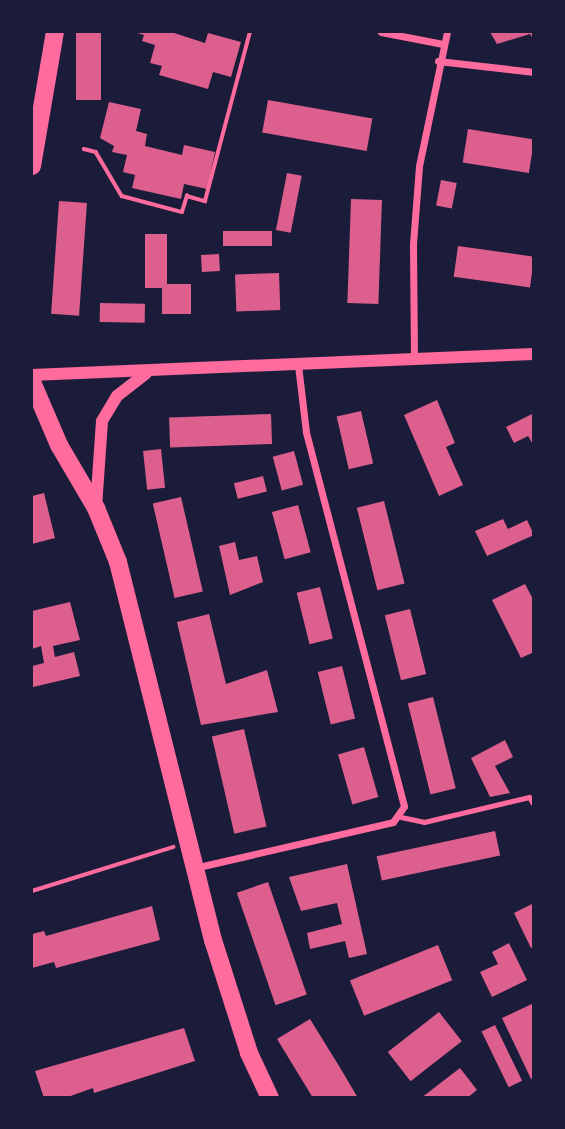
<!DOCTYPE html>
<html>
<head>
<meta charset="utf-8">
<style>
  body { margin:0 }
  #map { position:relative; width:565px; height:1129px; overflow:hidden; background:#1b1b3a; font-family:"DejaVu Sans",sans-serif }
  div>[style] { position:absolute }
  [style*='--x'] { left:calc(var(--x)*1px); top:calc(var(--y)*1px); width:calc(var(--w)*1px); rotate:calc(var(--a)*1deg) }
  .building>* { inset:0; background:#dd5f8e; transform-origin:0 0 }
  .path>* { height:3.5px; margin:-1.75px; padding:0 1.75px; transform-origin:1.75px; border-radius:1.75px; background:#ff6b9d }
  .service>* { height:5px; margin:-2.5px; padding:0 2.5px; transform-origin:2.5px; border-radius:2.5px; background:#ff6b9d }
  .minor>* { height:7px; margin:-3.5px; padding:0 3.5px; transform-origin:3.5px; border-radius:3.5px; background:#ff6b9d }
  .tertiary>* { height:12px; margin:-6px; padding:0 6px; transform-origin:6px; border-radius:6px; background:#ff6b9d }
  .primary>* { height:18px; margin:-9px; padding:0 9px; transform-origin:9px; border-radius:9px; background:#ff6b9d }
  span { translate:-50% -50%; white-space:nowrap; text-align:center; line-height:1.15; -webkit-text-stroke:7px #1b1b3a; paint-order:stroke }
  .frame { position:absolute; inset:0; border:33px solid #1b1b3a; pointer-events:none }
</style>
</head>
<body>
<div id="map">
  <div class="building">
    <i style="left:76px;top:32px;width:25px;height:68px"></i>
    <i style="clip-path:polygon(134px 32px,171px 32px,205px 43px,208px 33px,241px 42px,231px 77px,213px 72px,208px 89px,159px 75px,162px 66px,150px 63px,155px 45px,142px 41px,144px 35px)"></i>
    <i style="clip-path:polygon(490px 32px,534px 32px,534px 40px,530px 34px,497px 44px)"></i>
    <i style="left:268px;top:100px;width:106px;height:33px;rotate:10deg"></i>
    <i style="clip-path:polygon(109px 102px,141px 109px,136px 131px,147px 134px,145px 146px,182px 155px,184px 145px,215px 152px,207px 189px,184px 184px,181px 199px,132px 188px,135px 175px,123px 172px,127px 155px,112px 152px,114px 146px,100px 138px)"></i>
    <i style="left:468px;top:129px;width:67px;height:34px;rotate:9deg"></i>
    <i style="left:287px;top:173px;width:15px;height:58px;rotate:11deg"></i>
    <i style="left:441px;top:180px;width:16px;height:26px;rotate:11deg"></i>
    <i style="left:351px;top:199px;width:31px;height:104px;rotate:2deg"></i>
    <i style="left:59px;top:201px;width:28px;height:113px;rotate:4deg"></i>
    <i style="left:272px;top:231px;width:15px;height:49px;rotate:90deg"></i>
    <i style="clip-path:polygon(145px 234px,167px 234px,167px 284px,191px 284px,191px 314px,162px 314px,162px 288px,145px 288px)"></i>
    <i style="left:458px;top:246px;width:77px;height:31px;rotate:8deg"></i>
    <i style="left:219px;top:254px;width:17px;height:18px;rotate:87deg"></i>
    <i style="left:279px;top:273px;width:37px;height:44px;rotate:88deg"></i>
    <i style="left:100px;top:303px;width:45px;height:19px;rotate:1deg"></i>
    <i style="clip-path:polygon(437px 400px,455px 443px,446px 447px,463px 485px,439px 496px,404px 415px)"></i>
    <i style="left:361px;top:411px;width:54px;height:25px;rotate:77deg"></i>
    <i style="left:271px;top:414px;width:30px;height:102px;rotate:88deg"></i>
    <i style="clip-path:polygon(532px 414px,534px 446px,528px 436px,514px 443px,506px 427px)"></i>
    <i style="left:161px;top:449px;width:39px;height:18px;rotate:84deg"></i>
    <i style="left:294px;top:451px;width:35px;height:22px;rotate:75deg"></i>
    <i style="left:263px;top:476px;width:16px;height:30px;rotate:76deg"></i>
    <i style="clip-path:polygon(44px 493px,55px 538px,32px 544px,32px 496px)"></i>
    <i style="left:181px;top:497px;width:97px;height:29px;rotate:77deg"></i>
    <i style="left:384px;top:501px;width:85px;height:28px;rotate:76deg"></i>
    <i style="left:298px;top:505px;width:49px;height:27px;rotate:75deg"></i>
    <i style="clip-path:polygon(503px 519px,508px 529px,527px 520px,534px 535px,487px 556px,475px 531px)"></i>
    <i style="clip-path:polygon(235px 542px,239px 560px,257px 556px,263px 582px,230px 595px,219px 546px)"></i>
    <i style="clip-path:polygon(525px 584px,534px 601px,534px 652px,521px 658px,492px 600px)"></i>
    <i style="left:320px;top:587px;width:53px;height:24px;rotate:76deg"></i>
    <i style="clip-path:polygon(70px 602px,80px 640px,53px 646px,55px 657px,74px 652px,80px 676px,33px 687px,32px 666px,44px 663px,41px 646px,32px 649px,32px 611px)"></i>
    <i style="left:410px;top:609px;width:67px;height:26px;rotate:76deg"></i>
    <i style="clip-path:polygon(209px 614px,226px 684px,267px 670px,278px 712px,201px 725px,177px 622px)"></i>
    <i style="left:342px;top:666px;width:54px;height:25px;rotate:76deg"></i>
    <i style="left:433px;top:697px;width:94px;height:26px;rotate:76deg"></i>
    <i style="left:244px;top:729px;width:100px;height:33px;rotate:77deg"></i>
    <i style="clip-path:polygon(505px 740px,513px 757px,495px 766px,510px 793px,490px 797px,471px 758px)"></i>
    <i style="left:364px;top:747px;width:52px;height:27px;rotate:74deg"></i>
    <i style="left:495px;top:831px;width:25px;height:121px;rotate:78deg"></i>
    <i style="clip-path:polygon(347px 864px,367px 954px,349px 958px,345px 941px,310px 949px,307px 933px,342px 924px,337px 903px,301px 911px,289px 877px)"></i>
    <i style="left:268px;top:882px;width:119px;height:33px;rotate:71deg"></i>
    <i style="clip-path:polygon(534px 903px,534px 947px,531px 948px,514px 913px)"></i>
    <i style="clip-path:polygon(152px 906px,160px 940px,56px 968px,54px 962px,32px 968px,32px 934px,44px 931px,46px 936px)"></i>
    <i style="clip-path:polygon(509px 943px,527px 980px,492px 997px,480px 972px,498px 964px,492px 952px)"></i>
    <i style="left:438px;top:945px;width:38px;height:95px;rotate:68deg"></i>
    <i style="clip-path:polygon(534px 1003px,534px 1078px,531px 1079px,502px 1018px)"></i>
    <i style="left:439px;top:1012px;width:37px;height:65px;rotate:52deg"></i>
    <i style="clip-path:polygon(310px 1019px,339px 1066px,358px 1098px,313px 1098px,277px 1039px)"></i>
    <i style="left:495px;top:1025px;width:62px;height:15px;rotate:64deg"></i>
    <i style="clip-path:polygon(184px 1028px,195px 1061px,94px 1093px,93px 1088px,65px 1098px,44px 1098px,35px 1071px)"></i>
    <i style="clip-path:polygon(460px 1068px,477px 1090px,467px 1098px,421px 1098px)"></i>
  </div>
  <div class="path">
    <i style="--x:84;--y:149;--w:12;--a:14"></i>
    <i style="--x:96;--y:152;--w:51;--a:59.4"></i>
    <i style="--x:122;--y:196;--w:62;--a:14.9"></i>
    <i style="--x:182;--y:212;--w:17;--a:-73"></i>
    <i style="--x:187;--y:196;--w:19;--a:16"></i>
    <i style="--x:205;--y:201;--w:175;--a:-75.1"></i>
    <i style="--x:32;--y:891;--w:148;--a:-17.3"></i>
  </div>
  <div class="service">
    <i style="--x:401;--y:817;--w:24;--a:12"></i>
    <i style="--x:424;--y:822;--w:108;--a:-13.4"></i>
    <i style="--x:529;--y:797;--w:9;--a:58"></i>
  </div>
  <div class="minor">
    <i style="--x:381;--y:32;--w:63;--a:11"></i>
    <i style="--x:438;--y:61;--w:97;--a:6.5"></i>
    <i style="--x:414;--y:360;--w:116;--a:-90.5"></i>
    <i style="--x:413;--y:244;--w:78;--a:-85.6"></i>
    <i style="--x:419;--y:166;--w:137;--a:-78.2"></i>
    <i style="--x:194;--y:868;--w:204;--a:-13"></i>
    <i style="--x:393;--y:822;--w:19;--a:-55"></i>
    <i style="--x:404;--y:806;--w:387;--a:-104.7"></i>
    <i style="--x:306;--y:432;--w:67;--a:-96.8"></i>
  </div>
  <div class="tertiary">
    <i style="--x:32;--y:375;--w:502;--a:-2.4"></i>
    <i style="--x:96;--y:507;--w:86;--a:-86"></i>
    <i style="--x:102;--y:421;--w:29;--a:-59"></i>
    <i style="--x:117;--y:396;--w:37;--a:-38"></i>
  </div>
  <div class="primary">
    <i style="--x:32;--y:166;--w:136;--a:-80.3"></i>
    <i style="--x:32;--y:382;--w:69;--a:66.8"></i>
    <i style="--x:59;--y:445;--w:73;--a:59.6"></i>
    <i style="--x:96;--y:508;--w:58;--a:67.8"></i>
    <i style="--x:118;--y:562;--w:390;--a:75.9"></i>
    <i style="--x:213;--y:940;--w:119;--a:72.3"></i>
    <i style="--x:249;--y:1053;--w:50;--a:65"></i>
  </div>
  <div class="frame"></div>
</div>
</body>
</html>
